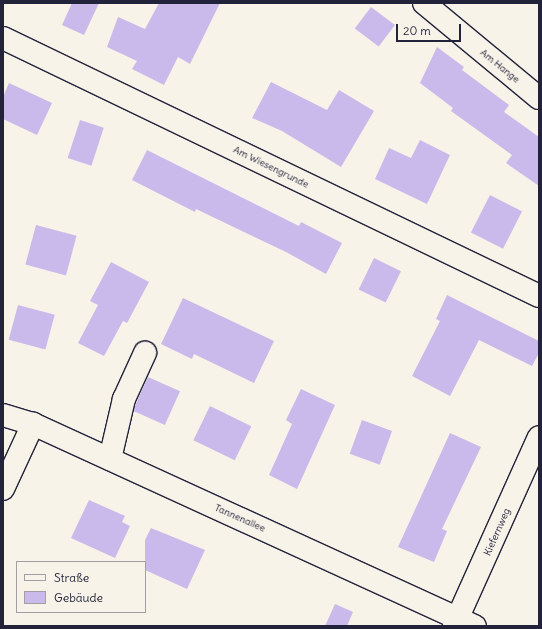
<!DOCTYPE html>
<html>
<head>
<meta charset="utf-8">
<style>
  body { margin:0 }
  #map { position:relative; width:542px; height:629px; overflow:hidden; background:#f7f3e8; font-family:Delius,sans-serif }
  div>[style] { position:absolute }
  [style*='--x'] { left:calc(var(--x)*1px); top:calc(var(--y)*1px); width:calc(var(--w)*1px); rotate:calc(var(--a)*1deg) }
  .building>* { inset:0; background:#cabaeb; transform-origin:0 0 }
  .roads { filter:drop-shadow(1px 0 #22223b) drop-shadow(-1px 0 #22223b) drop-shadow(0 1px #22223b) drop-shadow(0 -1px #22223b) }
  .minor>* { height:22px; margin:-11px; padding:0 11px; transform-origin:11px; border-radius:11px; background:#f7f3e8 }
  span { translate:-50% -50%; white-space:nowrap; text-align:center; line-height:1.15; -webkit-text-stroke:3px #f7f3e8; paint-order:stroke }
  .street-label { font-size:10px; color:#22223b }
  .frame { position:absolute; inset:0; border:4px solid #22223b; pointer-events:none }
  .legend { position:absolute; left:16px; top:561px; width:130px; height:52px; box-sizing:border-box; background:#f7f3e8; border:1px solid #a29fa3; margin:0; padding:5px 7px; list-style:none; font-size:12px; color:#22223b }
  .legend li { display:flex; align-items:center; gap:8px; height:20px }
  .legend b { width:20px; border:1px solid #a29fa3 }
  .scale { position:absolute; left:396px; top:24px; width:65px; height:18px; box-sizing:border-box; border:2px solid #22223b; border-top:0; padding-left:5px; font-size:12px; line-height:14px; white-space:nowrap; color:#22223b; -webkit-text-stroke:3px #f7f3e8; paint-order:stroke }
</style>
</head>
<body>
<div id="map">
  <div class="building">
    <i style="clip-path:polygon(72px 3px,99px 3px,84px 35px,62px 25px)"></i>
    <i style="clip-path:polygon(159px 3px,220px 3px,190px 64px,178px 57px,164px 85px,132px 69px,137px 61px,107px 47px,118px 17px,145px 29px)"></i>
    <i style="left:371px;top:7px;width:30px;height:27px;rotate:37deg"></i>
    <i style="clip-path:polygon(437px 47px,464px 67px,462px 70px,509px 105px,504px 112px,539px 137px,539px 186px,506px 163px,512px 155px,451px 111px,453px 108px,420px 83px)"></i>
    <i style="clip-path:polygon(271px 82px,327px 110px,339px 90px,374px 111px,341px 167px,282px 131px,252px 118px)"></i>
    <i style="clip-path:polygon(9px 83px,52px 103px,37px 135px,3px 119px,3px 97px)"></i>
    <i style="left:80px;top:120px;width:25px;height:40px;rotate:18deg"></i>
    <i style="clip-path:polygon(420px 140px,450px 155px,427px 204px,375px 179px,389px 148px,411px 158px)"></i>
    <i style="clip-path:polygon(147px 150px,299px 226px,301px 222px,342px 243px,326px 274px,286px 252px,196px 209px,195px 212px,132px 180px)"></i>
    <i style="left:490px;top:195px;width:36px;height:42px;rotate:27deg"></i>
    <i style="left:36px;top:225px;width:42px;height:41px;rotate:15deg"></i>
    <i style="left:374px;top:258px;width:30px;height:35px;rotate:26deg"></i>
    <i style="clip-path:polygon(111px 262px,149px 282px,127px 323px,123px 321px,104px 356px,78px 343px,98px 305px,90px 301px)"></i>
    <i style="clip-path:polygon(447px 295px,539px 341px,539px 353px,532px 366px,479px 340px,450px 396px,412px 376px,440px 321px,436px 319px)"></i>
    <i style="clip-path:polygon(183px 298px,274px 341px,254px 383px,194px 354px,192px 359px,161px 344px)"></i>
    <i style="left:18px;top:305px;width:38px;height:36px;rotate:15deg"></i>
    <i style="left:148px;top:377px;width:35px;height:37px;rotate:24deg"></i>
    <i style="clip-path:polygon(301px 389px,335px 405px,297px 489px,269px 475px,292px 424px,286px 420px)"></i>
    <i style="left:210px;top:406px;width:46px;height:38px;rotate:26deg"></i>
    <i style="left:362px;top:420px;width:32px;height:36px;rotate:20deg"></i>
    <i style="clip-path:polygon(450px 433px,481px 447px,442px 529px,447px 531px,434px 562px,398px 547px)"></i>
    <i style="clip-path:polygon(89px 500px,125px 516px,122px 522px,130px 526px,115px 558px,71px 538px)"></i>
    <i style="clip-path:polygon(151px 528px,205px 550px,187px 589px,145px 570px,145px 540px)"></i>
    <i style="clip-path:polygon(335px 604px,353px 612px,347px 626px,325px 626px)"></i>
  </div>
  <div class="roads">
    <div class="minor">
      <i style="--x:424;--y:3;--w:149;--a:39.6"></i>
      <i style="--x:3;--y:38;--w:595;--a:25.7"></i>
      <i style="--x:3;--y:415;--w:31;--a:17"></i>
      <i style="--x:33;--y:424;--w:486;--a:24.6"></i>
      <i style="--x:110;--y:459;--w:62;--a:-76.9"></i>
      <i style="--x:124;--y:399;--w:51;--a:-65.5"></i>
      <i style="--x:3;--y:489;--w:72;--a:-65.2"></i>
      <i style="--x:454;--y:626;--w:207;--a:-65.8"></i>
    </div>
  </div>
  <div class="street-label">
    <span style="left:500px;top:66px;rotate:39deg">Am Hange</span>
    <span style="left:271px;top:167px;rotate:26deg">Am Wiesengrunde</span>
    <span style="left:240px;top:518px;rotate:24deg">Tannenallee</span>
    <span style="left:497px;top:532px;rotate:-66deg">Kiefernweg</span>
  </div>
  <div class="frame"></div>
  <ul class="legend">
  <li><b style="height:5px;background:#f7f3e8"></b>Straße</li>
  <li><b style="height:11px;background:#cabaeb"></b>Gebäude</li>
  </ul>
  <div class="scale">20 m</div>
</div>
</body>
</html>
